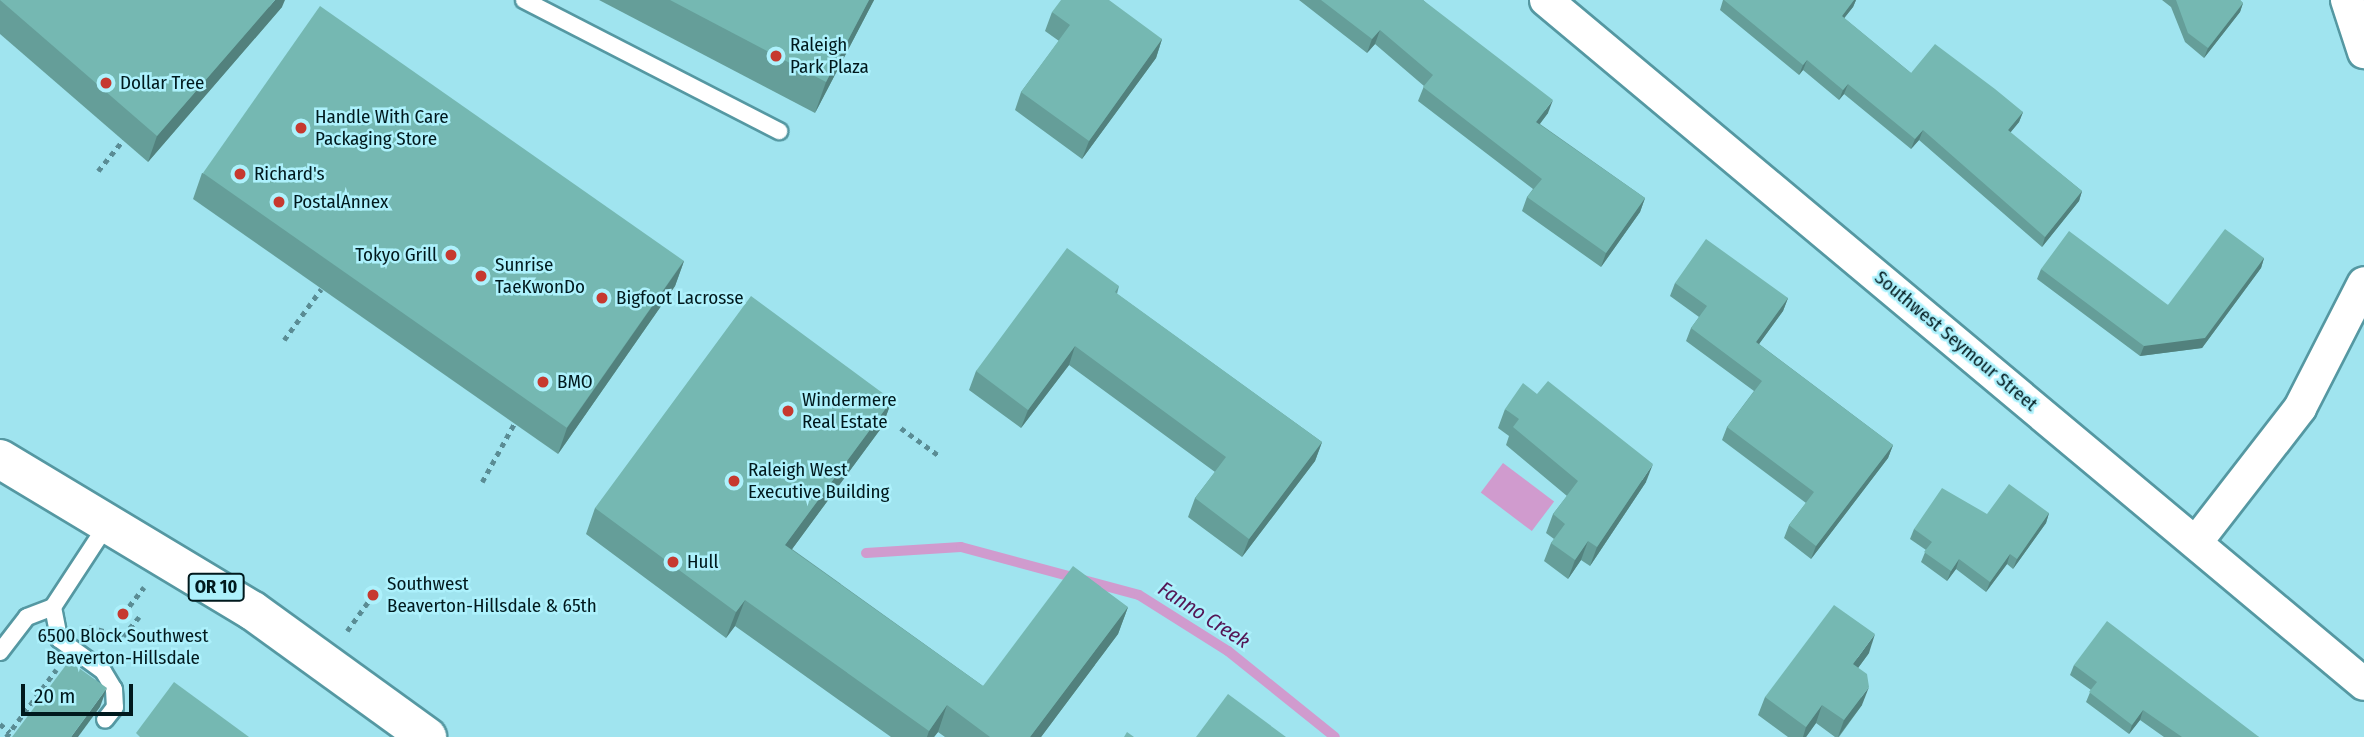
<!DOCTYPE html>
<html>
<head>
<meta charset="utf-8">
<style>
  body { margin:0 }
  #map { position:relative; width:2364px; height:737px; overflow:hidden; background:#a0e4ef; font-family:"Fira Sans Condensed",sans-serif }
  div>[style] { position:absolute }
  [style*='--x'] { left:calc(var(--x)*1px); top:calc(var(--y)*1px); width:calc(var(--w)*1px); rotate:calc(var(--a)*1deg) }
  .water>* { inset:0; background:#d09bce; transform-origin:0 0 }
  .stream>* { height:10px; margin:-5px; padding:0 5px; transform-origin:5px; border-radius:5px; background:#d09bce }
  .path>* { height:4.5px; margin-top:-2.25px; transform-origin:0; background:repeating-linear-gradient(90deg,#5a8c94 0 5px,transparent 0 10px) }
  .roads { filter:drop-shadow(2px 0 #5598a2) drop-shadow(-2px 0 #5598a2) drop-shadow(0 2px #5598a2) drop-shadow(0 -2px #5598a2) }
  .lane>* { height:16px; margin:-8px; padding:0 8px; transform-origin:8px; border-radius:8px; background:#fff }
  .street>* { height:32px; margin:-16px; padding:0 16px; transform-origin:16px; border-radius:16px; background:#fff }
  .primary>* { height:38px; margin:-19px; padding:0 19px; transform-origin:19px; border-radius:19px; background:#fff }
  .wall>* { inset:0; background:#659e99 }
  .shaded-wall>* { inset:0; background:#52817d }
  .building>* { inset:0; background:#75b8b2; transform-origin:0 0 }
  .dots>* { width:19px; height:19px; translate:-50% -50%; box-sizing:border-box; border:4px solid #adf1fc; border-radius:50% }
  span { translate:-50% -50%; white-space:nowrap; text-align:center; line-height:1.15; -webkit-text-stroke:5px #adf1fc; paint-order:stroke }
  .shield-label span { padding:2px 5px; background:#adf1fc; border:2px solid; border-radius:5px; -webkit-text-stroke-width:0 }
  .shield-label { font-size:18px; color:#00191d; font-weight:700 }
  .poi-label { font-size:19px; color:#00191d }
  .left { translate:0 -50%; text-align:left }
  .right { translate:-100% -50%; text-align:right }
  .street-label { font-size:19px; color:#00191d }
  .water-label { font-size:21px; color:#541554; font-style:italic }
  .scale { position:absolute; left:21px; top:684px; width:112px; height:32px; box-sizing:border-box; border:4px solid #00191d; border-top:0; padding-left:9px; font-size:21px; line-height:24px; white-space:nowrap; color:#00191d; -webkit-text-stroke:5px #adf1fc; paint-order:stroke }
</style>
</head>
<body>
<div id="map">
  <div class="water">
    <i style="left:1503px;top:463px;width:64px;height:37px;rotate:37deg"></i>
  </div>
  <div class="stream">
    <i style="--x:866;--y:553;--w:95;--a:-3.6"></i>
    <i style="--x:961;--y:547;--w:184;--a:15.1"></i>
    <i style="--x:1139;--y:595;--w:105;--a:32.2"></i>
    <i style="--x:1228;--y:651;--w:137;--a:38.8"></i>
  </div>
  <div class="path">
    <i style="--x:98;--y:171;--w:40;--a:-51"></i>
    <i style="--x:284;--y:340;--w:63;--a:-54"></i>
    <i style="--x:901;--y:428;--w:46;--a:36.1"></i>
    <i style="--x:482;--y:482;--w:66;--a:-61.1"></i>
    <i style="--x:123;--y:614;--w:34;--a:-52"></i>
    <i style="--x:89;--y:627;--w:35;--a:15"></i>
    <i style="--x:123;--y:636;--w:25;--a:-50"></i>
    <i style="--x:347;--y:631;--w:44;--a:-54.2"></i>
    <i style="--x:0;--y:724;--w:13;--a:39"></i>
    <i style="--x:6;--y:737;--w:84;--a:-53.3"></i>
  </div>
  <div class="roads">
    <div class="lane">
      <i style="--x:524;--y:0;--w:287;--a:27.2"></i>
      <i style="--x:53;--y:607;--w:33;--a:79"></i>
      <i style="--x:59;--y:639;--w:54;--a:36"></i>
      <i style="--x:103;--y:671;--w:21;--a:59"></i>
      <i style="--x:114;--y:689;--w:18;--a:87"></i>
      <i style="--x:115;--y:707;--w:16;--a:128"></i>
      <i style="--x:0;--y:652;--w:44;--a:-52.4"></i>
      <i style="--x:27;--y:617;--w:28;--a:-21"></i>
      <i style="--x:53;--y:607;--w:100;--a:-56.8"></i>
    </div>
    <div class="street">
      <i style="--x:1546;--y:0;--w:1066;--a:39.9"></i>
      <i style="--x:2347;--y:0;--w:55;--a:71.9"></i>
      <i style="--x:2197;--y:541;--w:168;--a:-52.2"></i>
      <i style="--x:2300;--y:408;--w:140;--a:-62.9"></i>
    </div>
    <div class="primary">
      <i style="--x:0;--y:459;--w:295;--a:31"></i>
      <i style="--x:253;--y:611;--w:215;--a:35.9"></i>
    </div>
  </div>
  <div class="wall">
    <i style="clip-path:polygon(0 0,282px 7px,148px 162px,0 34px)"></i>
    <i style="clip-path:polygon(599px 0,874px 0,815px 113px)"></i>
    <i style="clip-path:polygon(1299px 0,1423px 0,1548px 113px,1540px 124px,1645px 198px,1640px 212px,1601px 267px,1522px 211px,1527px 197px,1533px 189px,1418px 101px,1424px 86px,1375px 44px,1367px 53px)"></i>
    <i style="clip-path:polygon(1723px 0,1856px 0,1853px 7px,1844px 18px,1911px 73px,2023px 112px,2019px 122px,2010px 133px,2082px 191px,2079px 201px,2042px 247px,1919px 140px,1911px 149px,1844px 94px,1839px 100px,1803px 70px,1799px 75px,1720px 10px)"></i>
    <i style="clip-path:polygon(2162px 0,2240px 0,2243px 3px,2240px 12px,2204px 58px,2185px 42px,2171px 7px)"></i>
    <i style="clip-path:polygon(1052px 12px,1162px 39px,1156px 58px,1082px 159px,1015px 110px,1021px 92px,1059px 41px,1045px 31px)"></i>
    <i style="clip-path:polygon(202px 173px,684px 261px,675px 286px,558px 454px,193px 199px)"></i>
    <i style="clip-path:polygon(2264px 258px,2261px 268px,2202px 348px,2140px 356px,2037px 279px,2041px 269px,2168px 305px)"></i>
    <i style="clip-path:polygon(1675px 283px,1788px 298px,1783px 311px,1759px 344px,1893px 445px,1888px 458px,1811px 559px,1784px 538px,1789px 525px,1806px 503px,1722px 440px,1727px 427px,1754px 391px,1686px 341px,1691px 328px,1699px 317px,1670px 296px)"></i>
    <i style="clip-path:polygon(1119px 286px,1117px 294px,1322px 442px,1315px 461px,1242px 557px,1188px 517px,1195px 498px,1215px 472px,1069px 365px,1021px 428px,969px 390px,976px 371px)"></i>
    <i style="clip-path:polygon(892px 400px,882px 427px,792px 549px,983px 686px,1128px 607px,1118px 634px,1041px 737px,945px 737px,938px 732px,934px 737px,891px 737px,735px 626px,726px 638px,586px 534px,595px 508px)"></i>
    <i style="clip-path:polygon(1505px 409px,1646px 482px,1590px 566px,1581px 560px,1568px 579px,1544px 561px,1551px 543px,1554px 539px,1546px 533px,1553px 514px,1567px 496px,1506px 445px,1509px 436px,1498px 428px)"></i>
    <i style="clip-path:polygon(2049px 513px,2046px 523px,2013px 569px,2007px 564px,1986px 592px,1956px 569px,1947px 581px,1921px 562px,1926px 550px,1910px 539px,1914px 529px,1987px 514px)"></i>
    <i style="clip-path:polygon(1869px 653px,1858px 668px,1862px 705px,1839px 737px,1835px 737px,1816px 723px,1806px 737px,1788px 737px,1758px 715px,1765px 697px)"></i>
    <i style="clip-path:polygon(2074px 665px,2259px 737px,2164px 737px,2140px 720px,2129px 734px,2086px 702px,2091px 690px,2070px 675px)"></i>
  </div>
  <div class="shaded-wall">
    <i style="clip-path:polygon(275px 0,285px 0,282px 7px,148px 162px,157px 136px)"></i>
    <i style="clip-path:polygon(869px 0,874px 0,815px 113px,826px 82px)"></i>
    <i style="clip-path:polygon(1854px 0,1856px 0,1853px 7px,1838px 26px,1842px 16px)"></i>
    <i style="clip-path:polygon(2243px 3px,2240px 12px,2204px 58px,2208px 48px)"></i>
    <i style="clip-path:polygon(1380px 30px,1375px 44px,1367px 53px,1372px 39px)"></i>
    <i style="clip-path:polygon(1162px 39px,1156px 58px,1082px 159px,1089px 141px)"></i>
    <i style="clip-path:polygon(1807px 60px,1803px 70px,1799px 75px,1803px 65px)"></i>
    <i style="clip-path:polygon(1848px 84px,1844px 94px,1839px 100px,1843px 90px)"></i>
    <i style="clip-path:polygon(1553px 100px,1548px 113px,1531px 135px,1536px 122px)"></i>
    <i style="clip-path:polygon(2023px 112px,2019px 122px,2004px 140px,2008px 130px)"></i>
    <i style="clip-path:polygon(1923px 130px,1919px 140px,1911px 149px,1915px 139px)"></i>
    <i style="clip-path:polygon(2082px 191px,2079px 201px,2042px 247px,2045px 237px)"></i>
    <i style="clip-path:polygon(1645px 198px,1640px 212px,1601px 267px,1606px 253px)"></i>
    <i style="clip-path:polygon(2264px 258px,2261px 268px,2202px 348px,2140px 356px,2144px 346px)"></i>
    <i style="clip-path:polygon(684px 261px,675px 286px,558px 454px,567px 428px)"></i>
    <i style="clip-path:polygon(1788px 298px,1783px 311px,1751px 355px,1756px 342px)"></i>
    <i style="clip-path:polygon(1075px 346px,1069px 365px,1021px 428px,1028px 410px)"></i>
    <i style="clip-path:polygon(892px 400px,882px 427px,776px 571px,785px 545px)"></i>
    <i style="clip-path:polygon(1322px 442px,1315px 461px,1242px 557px,1249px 539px)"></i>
    <i style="clip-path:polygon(1893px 445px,1888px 458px,1811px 559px,1816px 546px)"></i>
    <i style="clip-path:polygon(1653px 464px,1646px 482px,1590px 566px,1597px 547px)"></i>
    <i style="clip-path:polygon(2049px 513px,2046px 523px,2013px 569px,2017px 559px)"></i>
    <i style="clip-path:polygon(1588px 541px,1581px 560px,1568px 579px,1575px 560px)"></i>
    <i style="clip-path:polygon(2010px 554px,2007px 564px,1986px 592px,1990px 582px)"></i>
    <i style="clip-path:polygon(1959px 559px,1956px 569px,1947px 581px,1951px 571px)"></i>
    <i style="clip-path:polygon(745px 600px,735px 626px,726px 638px,736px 612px)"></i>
    <i style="clip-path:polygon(1128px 607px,1118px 634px,1041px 737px,1030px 737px)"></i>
    <i style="clip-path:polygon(1875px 634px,1869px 653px,1847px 683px,1853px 664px)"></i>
    <i style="clip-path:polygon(1869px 687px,1862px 705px,1838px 737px,1844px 720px)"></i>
    <i style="clip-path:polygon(107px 688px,100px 707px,78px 737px,71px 737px)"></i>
    <i style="clip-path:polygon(947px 705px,938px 732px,934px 737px,927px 737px,929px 731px)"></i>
    <i style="clip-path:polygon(1822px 705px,1816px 723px,1806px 737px,1803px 737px,1806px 727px)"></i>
    <i style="clip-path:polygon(2143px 710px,2140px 720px,2129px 734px,2132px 725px)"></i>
  </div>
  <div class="building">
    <i style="clip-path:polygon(0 0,275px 0,157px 136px)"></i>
    <i style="clip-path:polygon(670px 0,869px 0,826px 82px)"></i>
    <i style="clip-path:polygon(1061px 0,1109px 0,1162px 39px,1089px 141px,1021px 92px,1070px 25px,1052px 12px)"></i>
    <i style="clip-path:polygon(1321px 0,1423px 0,1553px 100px,1536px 122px,1645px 198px,1606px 253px,1527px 197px,1542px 179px,1423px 87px,1433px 75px,1380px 30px,1372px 39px)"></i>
    <i style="clip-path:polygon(1724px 0,1854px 0,1842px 16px,1911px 73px,1935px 44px,1995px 89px,2023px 112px,2008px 130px,2082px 191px,2045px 237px,1923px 130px,1915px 139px,1848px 84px,1843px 90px,1807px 60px,1803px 65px)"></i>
    <i style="clip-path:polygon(2176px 0,2240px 0,2243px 3px,2208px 48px,2188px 33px)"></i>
    <i style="left:320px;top:6px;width:444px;height:204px;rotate:35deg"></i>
    <i style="clip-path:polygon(2225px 229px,2264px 258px,2205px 338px,2144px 346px,2041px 269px,2069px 231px,2168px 305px)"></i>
    <i style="clip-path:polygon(1706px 239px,1788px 298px,1756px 342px,1893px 445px,1816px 546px,1789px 525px,1814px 492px,1727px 427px,1762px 381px,1691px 328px,1707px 306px,1675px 283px)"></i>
    <i style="clip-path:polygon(1067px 248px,1119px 286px,1115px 292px,1322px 442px,1249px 539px,1195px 498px,1226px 457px,1075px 346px,1028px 410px,976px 371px)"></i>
    <i style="clip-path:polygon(751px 296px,892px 400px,785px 545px,983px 686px,1073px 566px,1128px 607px,1030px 737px,990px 737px,947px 705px,929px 731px,745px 600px,736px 612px,595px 508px)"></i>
    <i style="clip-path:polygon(1548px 381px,1653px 464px,1597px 547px,1588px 541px,1575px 560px,1551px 543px,1565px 524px,1553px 514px,1578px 481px,1513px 427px,1519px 419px,1505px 409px,1523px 383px,1537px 394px)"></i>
    <i style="clip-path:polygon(2009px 484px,2049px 513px,2017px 559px,2010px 554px,1990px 582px,1959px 559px,1951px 571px,1924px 552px,1932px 542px,1914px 529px,1942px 488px,1987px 514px)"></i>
    <i style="clip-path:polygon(1834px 605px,1875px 634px,1853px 664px,1867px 674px,1869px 687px,1844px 720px,1822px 705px,1806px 727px,1765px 697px)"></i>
    <i style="clip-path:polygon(2107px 621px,2259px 737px,2182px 737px,2143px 710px,2132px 725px,2089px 692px,2097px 682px,2074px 665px)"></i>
    <i style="clip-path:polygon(69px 661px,107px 688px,71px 737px,12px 737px)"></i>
    <i style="clip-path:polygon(174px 682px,249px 737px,140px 737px,136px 733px)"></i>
    <i style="clip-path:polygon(1228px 694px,1286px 737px,1196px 737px)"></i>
    <i style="clip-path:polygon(1127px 732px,1134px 737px,1124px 737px)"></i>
  </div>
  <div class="dots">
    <i style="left:776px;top:56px;background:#c63930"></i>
    <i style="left:106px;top:83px;background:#c63930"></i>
    <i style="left:301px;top:128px;background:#c63930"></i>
    <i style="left:240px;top:174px;background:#c63930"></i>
    <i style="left:279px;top:202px;background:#c63930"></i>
    <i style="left:451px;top:255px;background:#c63930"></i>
    <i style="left:481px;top:276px;background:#c63930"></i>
    <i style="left:602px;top:298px;background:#c63930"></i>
    <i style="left:543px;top:382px;background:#c63930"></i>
    <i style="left:788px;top:411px;background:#c63930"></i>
    <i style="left:734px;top:481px;background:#c63930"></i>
    <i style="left:673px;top:562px;background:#c63930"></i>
    <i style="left:373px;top:595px;background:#c63930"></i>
    <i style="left:123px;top:614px;background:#c63930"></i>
  </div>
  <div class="shield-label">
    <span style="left:216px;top:587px">OR 10</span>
  </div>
  <div class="poi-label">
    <span class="left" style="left:790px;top:56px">Raleigh<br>Park Plaza</span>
    <span class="left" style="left:120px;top:83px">Dollar Tree</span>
    <span class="left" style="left:315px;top:128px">Handle With Care<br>Packaging Store</span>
    <span class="left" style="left:254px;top:174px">Richard's</span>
    <span class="left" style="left:293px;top:202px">PostalAnnex</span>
    <span class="right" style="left:437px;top:255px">Tokyo Grill</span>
    <span class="left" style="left:495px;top:276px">Sunrise<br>TaeKwonDo</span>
    <span class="left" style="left:616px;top:298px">Bigfoot Lacrosse</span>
    <span class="left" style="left:557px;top:382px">BMO</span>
    <span class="left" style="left:802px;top:411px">Windermere<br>Real Estate</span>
    <span class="left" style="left:748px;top:481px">Raleigh West<br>Executive Building</span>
    <span class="left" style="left:687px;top:562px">Hull</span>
    <span class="left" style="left:387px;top:595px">Southwest<br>Beaverton-Hillsdale &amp; 65th</span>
    <span style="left:123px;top:647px">6500 Block Southwest<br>Beaverton-Hillsdale</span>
  </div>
  <div class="street-label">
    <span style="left:1956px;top:341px;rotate:40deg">Southwest Seymour Street</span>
  </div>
  <div class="water-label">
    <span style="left:1204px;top:615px;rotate:33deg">Fanno Creek</span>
  </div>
  <div class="scale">20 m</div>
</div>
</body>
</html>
